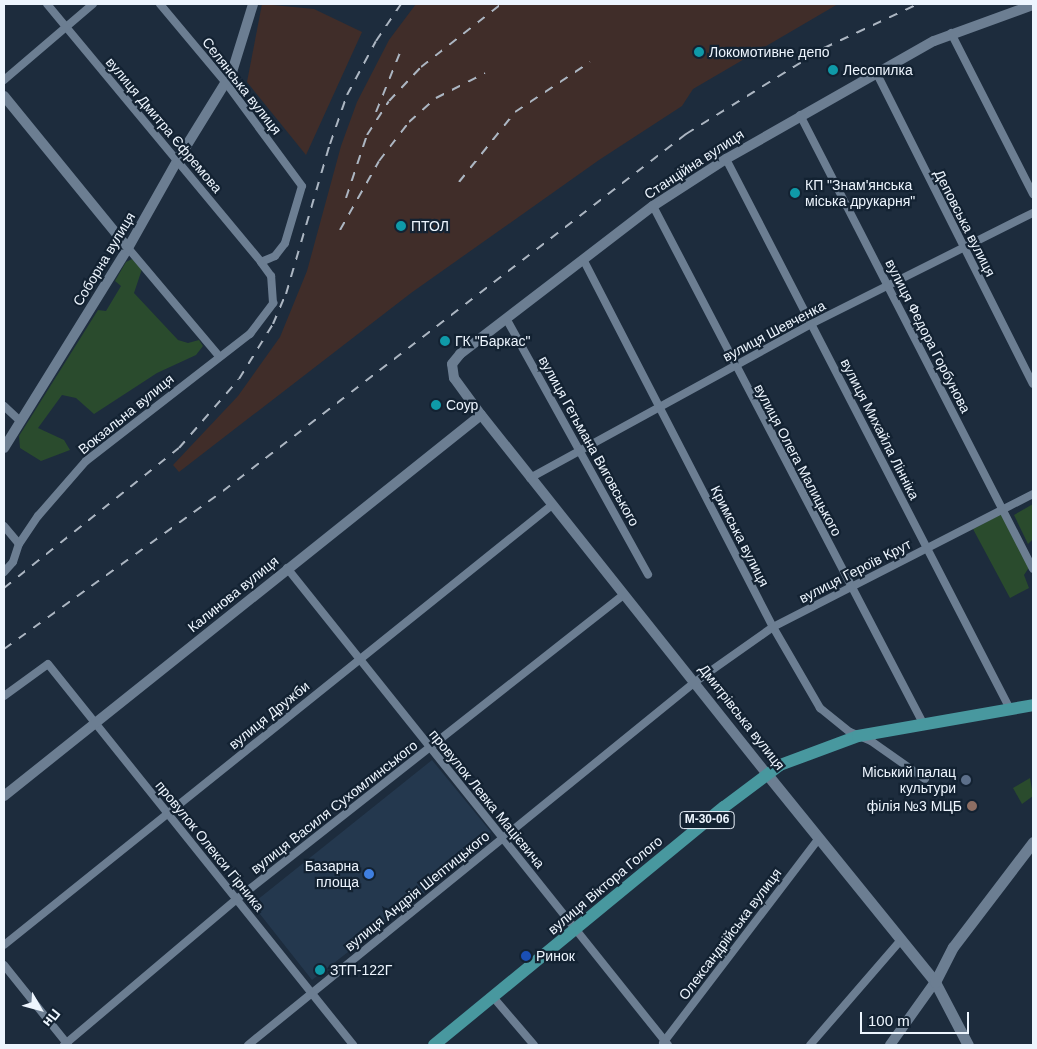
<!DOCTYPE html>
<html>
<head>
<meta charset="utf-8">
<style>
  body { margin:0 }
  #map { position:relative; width:1037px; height:1049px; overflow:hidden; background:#1d2c3d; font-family:Arial,sans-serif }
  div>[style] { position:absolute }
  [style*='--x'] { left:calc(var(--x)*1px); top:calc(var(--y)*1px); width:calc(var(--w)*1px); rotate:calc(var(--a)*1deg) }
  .built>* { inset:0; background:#24384e }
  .industrial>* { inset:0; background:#402d29 }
  .green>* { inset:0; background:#2a4b2d }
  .minor>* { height:8px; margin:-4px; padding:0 4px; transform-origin:4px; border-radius:4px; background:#6c7e92 }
  .tertiary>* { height:10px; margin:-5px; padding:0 5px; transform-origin:5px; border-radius:5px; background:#6c7e92 }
  .secondary>* { height:11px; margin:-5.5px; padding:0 5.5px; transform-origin:5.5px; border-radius:5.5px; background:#6c7e92 }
  .primary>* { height:12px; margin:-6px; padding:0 6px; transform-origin:6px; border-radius:6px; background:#48989f }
  .rail>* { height:2px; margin-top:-1px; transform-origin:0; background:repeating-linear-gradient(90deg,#acb6c2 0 9px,transparent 0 18px) }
  .dots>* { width:14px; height:14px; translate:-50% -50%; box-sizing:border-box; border:2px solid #132232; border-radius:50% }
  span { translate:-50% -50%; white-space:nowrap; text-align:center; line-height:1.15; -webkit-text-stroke:4.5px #132232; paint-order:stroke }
  .shield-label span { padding:1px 4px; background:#132232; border:1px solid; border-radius:4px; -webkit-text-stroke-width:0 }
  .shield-label { font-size:12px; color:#edf5fe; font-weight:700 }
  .poi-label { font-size:14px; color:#edf5fe }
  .left { translate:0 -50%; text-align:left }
  .right { translate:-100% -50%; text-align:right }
  .street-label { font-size:14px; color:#edf5fe }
  .frame { position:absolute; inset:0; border:5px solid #edf5fe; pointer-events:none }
  .north { position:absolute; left:15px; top:984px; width:50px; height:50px; -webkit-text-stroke:4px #132232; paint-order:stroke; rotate:128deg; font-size:14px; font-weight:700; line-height:20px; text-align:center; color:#edf5fe }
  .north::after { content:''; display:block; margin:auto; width:18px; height:22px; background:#edf5fe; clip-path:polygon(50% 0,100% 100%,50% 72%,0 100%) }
  .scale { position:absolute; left:860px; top:1012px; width:109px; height:22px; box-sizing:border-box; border:2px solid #edf5fe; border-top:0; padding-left:6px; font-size:15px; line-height:18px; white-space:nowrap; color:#edf5fe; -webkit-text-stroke:4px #132232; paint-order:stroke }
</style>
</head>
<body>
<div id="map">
  <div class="built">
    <i style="clip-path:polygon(432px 760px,491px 832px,483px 839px,487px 844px,312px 980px,252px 904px)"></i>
  </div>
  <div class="industrial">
    <i style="clip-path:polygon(262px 4px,314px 9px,362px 32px,306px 155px,247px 82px)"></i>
    <i style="clip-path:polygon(416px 4px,838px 4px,693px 89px,682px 106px,599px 160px,411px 293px,179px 472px,173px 465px,238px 396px,280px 337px,307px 271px,341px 146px,357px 102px,389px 40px)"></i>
  </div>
  <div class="green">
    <i style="clip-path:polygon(132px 259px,142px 269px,134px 293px,178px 340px,188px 343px,199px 340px,203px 346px,196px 355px,157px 373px,94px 414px,76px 398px,62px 395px,38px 428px,64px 440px,70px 450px,41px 461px,20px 448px,19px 436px,98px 310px,106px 311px,121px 286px,115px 281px,126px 262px)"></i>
    <i style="clip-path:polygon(1033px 504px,1033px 539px,1028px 544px,1014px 515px)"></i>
    <i style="clip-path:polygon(1002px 514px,1030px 566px,1024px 575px,1029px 588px,1010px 598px,973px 529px)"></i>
    <i style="clip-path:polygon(1030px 778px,1033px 796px,1022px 804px,1013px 788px)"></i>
  </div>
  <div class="minor">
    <i style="--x:47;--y:4;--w:335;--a:50.3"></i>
    <i style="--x:951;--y:33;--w:181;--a:63"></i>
    <i style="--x:876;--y:72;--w:349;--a:63.3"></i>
    <i style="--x:4;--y:80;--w:117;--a:-40.5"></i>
    <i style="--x:800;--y:115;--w:510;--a:62.83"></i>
    <i style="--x:726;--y:159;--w:621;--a:62.69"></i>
    <i style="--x:653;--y:206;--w:585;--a:62.43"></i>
    <i style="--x:128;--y:248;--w:141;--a:49.9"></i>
    <i style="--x:584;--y:261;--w:412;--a:62.7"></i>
    <i style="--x:773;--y:627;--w:94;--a:59.9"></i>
    <i style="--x:820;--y:708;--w:38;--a:39"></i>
    <i style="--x:850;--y:732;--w:23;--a:23"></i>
    <i style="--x:871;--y:741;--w:66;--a:35.1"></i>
    <i style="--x:507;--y:320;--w:291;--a:61"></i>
    <i style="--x:4;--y:406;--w:23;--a:43"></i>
    <i style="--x:530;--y:478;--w:320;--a:-28.7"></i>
    <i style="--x:811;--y:324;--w:248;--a:-26.6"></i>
    <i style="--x:4;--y:526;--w:23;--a:50"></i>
    <i style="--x:287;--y:568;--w:610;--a:51.38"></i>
    <i style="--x:4;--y:572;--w:13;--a:-48"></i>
    <i style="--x:13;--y:562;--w:19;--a:-72"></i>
    <i style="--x:19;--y:544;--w:34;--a:-56"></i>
    <i style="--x:38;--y:516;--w:73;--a:-48.9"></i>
    <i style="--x:86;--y:461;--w:207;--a:-37.8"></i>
    <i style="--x:250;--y:334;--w:39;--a:-53"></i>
    <i style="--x:273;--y:303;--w:27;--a:-94"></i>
    <i style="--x:271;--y:276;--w:17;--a:-126"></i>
    <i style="--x:261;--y:262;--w:15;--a:-23"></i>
    <i style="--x:275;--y:256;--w:16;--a:-52"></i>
    <i style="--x:285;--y:243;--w:59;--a:-73.4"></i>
    <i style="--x:302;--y:186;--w:128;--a:-126.4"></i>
    <i style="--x:226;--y:83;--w:103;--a:-129.9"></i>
    <i style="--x:4;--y:696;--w:54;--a:-36"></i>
    <i style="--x:48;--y:664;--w:488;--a:51.3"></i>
    <i style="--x:4;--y:945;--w:703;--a:-38.76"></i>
    <i style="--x:4;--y:965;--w:102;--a:51.3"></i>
    <i style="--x:493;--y:997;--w:63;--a:49.5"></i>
    <i style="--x:663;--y:1043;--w:258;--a:-52.7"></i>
    <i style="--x:64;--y:1045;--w:226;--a:-40.2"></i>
    <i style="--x:237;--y:899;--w:492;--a:-38.2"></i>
    <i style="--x:248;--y:1045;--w:576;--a:-39.08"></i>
    <i style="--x:695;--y:682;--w:95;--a:-35.2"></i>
    <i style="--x:773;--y:627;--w:292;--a:-27.1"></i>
    <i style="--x:810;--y:1045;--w:139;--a:-49.1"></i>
  </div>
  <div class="tertiary">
    <i style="--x:4;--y:96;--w:196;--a:50.8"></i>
    <i style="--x:4;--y:448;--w:235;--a:-58.2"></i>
    <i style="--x:128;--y:248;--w:100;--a:-60.6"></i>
    <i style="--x:177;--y:161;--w:105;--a:-58.3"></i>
    <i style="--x:232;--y:72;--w:71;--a:-72.8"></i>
    <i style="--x:766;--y:773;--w:458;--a:-128.5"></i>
    <i style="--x:481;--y:415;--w:46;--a:-126.1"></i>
    <i style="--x:454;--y:378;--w:14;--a:-98"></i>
    <i style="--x:452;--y:364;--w:13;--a:-51"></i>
    <i style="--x:460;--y:354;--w:243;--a:-37.5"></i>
    <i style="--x:653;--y:206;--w:87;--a:-32.8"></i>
    <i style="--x:726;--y:159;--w:239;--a:-29.6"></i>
    <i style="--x:934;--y:41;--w:105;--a:-20"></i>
    <i style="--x:4;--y:796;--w:610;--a:-38.62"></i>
    <i style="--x:890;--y:1045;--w:77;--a:-54.5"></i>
  </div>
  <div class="secondary">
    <i style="--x:766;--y:773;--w:269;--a:51"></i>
    <i style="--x:935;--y:982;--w:71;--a:62.4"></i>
    <i style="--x:935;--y:982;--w:39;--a:-63"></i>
    <i style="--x:953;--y:947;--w:132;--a:-52.7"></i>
  </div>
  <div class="primary">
    <i style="--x:434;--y:1045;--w:375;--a:-39.4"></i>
    <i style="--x:724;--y:807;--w:70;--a:-36.9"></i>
    <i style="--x:780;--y:765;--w:83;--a:-20.4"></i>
    <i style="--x:858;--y:736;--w:178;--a:-10"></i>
  </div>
  <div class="rail">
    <i style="--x:376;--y:112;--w:67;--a:-68"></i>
    <i style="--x:459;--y:182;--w:90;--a:-51.3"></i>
    <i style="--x:515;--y:112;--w:90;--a:-33.7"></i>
    <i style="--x:346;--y:198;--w:66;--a:-71.6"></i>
    <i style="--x:367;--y:135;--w:40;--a:-57.1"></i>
    <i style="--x:389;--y:101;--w:47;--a:-46.7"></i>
    <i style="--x:421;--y:67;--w:102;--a:-38.2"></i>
    <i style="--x:340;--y:230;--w:79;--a:-60.5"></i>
    <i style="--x:379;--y:161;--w:49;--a:-52.4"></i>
    <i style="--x:409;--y:122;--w:36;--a:-42"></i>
    <i style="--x:436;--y:98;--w:55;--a:-27"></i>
    <i style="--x:4;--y:588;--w:224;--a:-38.7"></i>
    <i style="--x:179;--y:448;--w:91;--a:-49"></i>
    <i style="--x:239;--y:379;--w:65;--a:-58.3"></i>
    <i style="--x:273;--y:324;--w:33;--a:-67"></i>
    <i style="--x:286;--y:294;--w:156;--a:-73.7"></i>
    <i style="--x:330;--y:144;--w:52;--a:-70.9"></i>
    <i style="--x:347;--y:95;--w:61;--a:-61.8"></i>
    <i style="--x:376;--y:41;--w:45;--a:-56"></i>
    <i style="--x:4;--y:649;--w:270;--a:-35.8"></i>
    <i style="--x:223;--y:491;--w:585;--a:-37.63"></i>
    <i style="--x:686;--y:134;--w:163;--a:-31.9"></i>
    <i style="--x:824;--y:48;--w:104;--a:-25.1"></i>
  </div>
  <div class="dots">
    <i style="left:699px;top:52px;background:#0f9aa8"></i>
    <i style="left:833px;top:70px;background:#0f9aa8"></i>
    <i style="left:795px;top:193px;background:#0f9aa8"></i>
    <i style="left:401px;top:226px;background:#0f9aa8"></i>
    <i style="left:445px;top:341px;background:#0f9aa8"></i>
    <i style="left:436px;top:405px;background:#0f9aa8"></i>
    <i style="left:966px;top:780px;background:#5c6f8a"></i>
    <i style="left:972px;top:806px;background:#8d6e63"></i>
    <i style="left:369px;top:874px;background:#3f7fe0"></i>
    <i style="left:526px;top:956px;background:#1a4fb4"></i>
    <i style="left:320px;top:970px;background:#0f9aa8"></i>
  </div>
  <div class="shield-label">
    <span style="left:707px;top:820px">М-30-06</span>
  </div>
  <div class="poi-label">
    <span class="left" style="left:709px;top:52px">Локомотивне депо</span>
    <span class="left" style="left:843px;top:70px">Лесопилка</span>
    <span class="left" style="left:805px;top:193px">КП "Знам'янська<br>міська друкарня"</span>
    <span class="left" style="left:411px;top:226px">ПТОЛ</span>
    <span class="left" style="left:455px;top:341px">ГК "Баркас"</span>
    <span class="left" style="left:446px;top:405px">Соур</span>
    <span class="right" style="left:956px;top:780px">Міський палац<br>культури</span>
    <span class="right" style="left:962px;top:806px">філія №3 МЦБ</span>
    <span class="right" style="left:359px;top:874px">Базарна<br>площа</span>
    <span class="left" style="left:536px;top:956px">Ринок</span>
    <span class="left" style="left:330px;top:970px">ЗТП-122Г</span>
  </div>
  <div class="street-label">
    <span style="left:242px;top:86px;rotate:52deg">Селянська вулиця</span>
    <span style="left:164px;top:125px;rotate:50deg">вулиця Дмитра Єфремова</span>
    <span style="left:694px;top:164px;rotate:-33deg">Станційна вулиця</span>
    <span style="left:965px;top:223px;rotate:63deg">Деповська вулиця</span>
    <span style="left:104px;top:259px;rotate:-59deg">Соборна вулиця</span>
    <span style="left:774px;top:331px;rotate:-28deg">вулиця Шевченка</span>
    <span style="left:928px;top:336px;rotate:63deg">вулиця Федора Горбунова</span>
    <span style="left:126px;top:414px;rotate:-39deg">Вокзальна вулиця</span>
    <span style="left:880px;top:429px;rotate:63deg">вулиця Михайла Лінніка</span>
    <span style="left:589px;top:441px;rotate:61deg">вулиця Гетьмана Виговського</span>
    <span style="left:798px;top:460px;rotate:62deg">вулиця Олега Малицького</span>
    <span style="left:740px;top:536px;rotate:63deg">Кримська вулиця</span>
    <span style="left:855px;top:571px;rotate:-27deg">вулиця Героїв Крут</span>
    <span style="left:233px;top:594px;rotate:-39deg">Калинова вулиця</span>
    <span style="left:269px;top:715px;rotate:-39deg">вулиця Дружби</span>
    <span style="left:742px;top:717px;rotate:52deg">Дмитрівська вулиця</span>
    <span style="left:487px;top:799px;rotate:51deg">провулок Левка Мацієвича</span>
    <span style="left:334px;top:807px;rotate:-38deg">вулиця Василя Сухомлинського</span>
    <span style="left:210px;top:846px;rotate:51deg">провулок Олекси Гірника</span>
    <span style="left:605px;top:885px;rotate:-40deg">вулиця Віктора Голого</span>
    <span style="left:417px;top:891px;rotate:-39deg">вулиця Андрія Шептицького</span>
    <span style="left:730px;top:934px;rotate:-53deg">Олександрійська вулиця</span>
  </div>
  <div class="frame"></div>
  <div class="north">Пн</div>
  <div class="scale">100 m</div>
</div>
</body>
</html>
